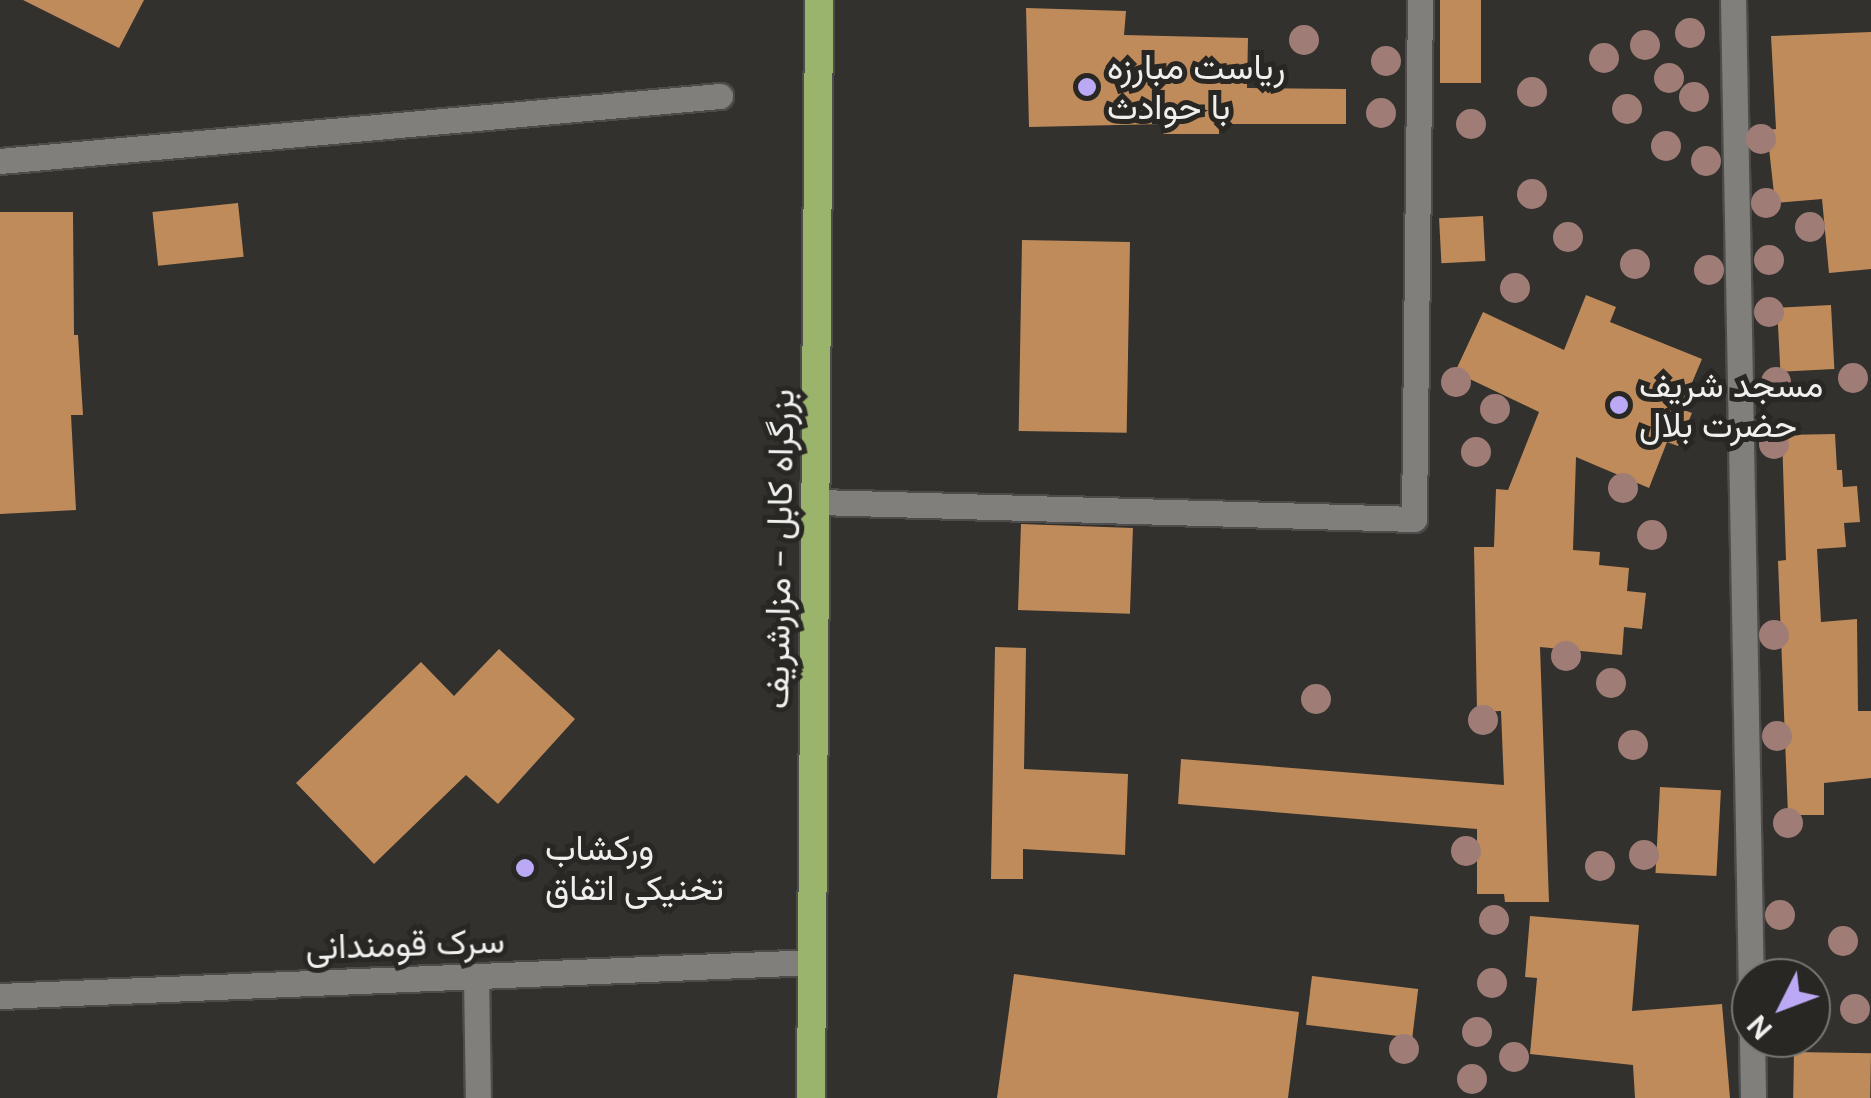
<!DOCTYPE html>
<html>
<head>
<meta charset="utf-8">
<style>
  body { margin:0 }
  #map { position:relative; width:1871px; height:1098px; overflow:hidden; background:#32312e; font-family:"DM Sans",Vazirmatn,sans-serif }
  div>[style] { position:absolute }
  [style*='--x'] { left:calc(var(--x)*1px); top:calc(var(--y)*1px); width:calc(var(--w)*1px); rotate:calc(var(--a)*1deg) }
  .building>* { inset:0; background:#c08b5a; transform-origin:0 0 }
  .roads { filter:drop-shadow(2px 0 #4d4c4a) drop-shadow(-2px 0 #4d4c4a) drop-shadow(0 2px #4d4c4a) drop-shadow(0 -2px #4d4c4a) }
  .minor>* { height:25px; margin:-12.5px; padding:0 12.5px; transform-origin:12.5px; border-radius:12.5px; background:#807f7c }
  .trunk>* { height:28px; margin:-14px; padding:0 14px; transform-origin:14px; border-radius:14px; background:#9ab46c }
  .trees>* { width:30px; height:30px; margin:-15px; border-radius:50%; background:#9f7d76 }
  .dots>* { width:28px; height:28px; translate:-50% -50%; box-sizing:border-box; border:5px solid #282724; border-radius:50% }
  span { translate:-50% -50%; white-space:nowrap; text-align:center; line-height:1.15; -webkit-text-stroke:10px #282724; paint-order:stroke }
  .poi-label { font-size:35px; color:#efefed }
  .left { translate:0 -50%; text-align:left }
  .street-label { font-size:35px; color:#efefed }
  .north { position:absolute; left:1731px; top:958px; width:100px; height:100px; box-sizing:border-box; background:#282724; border:2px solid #787774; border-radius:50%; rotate:228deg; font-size:28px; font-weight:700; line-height:40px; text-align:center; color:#efefed }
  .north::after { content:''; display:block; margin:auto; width:35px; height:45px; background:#bca9f5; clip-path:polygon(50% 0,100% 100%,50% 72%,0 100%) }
</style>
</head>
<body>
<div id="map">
  <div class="building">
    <i style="clip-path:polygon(23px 0,144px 0,119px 48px)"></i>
    <i style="left:1440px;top:0;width:41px;height:83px"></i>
    <i style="clip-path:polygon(1026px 8px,1126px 11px,1124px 35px,1248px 38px,1247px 88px,1346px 89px,1346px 124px,1219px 124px,1219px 134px,1163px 134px,1163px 124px,1029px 127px)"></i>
    <i style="clip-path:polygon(1871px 32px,1871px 269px,1829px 273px,1822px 199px,1775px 203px,1767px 130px,1776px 129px,1771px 36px)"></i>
    <i style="left:238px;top:203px;width:54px;height:86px;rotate:84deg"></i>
    <i style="clip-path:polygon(0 212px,73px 212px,74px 335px,78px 335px,83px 415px,71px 415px,76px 510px,0 514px)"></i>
    <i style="left:1483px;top:216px;width:45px;height:44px;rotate:87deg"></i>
    <i style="left:1022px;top:240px;width:108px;height:191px;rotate:1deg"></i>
    <i style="clip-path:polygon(1586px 295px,1616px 307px,1610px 322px,1702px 359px,1681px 409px,1692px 413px,1678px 446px,1667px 442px,1649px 488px,1576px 457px,1573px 550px,1600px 552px,1599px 565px,1629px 568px,1627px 591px,1646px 593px,1642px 629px,1624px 627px,1622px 655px,1540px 647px,1549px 902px,1505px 902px,1504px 894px,1477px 894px,1477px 829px,1178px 804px,1181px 759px,1504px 785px,1501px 711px,1477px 712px,1474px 547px,1494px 547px,1496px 489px,1508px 490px,1539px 412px,1455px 372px,1483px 312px,1564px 350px)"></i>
    <i style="left:1831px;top:305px;width:64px;height:54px;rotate:87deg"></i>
    <i style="clip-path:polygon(1835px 434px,1837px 470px,1842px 470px,1843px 487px,1857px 486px,1860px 522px,1844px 523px,1846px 547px,1817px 549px,1821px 622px,1857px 619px,1858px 711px,1871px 711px,1871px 778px,1824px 783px,1824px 815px,1788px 815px,1778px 561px,1786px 560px,1782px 435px)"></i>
    <i style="left:1021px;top:524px;width:112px;height:86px;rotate:2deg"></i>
    <i style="clip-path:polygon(995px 647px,1026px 648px,1024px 769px,1128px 774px,1125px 855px,1023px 849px,1023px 879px,991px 879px)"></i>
    <i style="clip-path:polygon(499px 649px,575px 719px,498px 804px,466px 775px,374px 864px,296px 783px,421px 662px,454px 696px)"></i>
    <i style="left:1660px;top:787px;width:61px;height:86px;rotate:3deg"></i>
    <i style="clip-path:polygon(1530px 916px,1639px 925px,1632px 1011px,1722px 1004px,1730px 1098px,1635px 1098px,1633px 1065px,1530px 1054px,1537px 978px,1525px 977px)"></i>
    <i style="clip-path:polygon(1014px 974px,1299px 1012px,1288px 1098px,997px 1098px)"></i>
    <i style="left:1312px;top:976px;width:107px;height:49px;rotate:7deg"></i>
    <i style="left:1794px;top:1052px;width:77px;height:46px;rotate:1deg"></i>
  </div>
  <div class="roads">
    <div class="minor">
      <i style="--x:1733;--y:0;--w:996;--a:88.96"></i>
      <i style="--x:0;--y:161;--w:723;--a:-5.16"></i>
      <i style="--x:818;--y:502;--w:596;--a:1.63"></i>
      <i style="--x:1414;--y:519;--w:519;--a:-89.34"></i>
      <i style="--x:476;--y:976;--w:122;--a:89.1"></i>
      <i style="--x:0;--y:996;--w:814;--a:-2.39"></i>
      <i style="--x:1752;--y:1038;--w:60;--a:89"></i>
    </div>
    <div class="trunk">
      <i style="--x:811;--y:1098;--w:1098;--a:-89.58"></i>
    </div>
  </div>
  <div class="trees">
    <i style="left:1690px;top:33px"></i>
    <i style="left:1304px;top:40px"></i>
    <i style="left:1645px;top:45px"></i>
    <i style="left:1604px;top:58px"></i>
    <i style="left:1386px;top:61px"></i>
    <i style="left:1669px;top:78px"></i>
    <i style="left:1532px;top:92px"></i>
    <i style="left:1694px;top:97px"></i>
    <i style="left:1627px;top:109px"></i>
    <i style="left:1381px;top:113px"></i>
    <i style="left:1471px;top:124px"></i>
    <i style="left:1761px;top:139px"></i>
    <i style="left:1666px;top:146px"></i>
    <i style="left:1706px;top:161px"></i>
    <i style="left:1532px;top:194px"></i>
    <i style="left:1766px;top:203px"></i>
    <i style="left:1810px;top:227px"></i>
    <i style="left:1568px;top:237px"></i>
    <i style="left:1769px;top:260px"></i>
    <i style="left:1635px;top:264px"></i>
    <i style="left:1709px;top:270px"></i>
    <i style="left:1515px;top:288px"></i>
    <i style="left:1769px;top:312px"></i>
    <i style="left:1853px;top:378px"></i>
    <i style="left:1456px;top:382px"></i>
    <i style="left:1776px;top:382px"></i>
    <i style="left:1495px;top:409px"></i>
    <i style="left:1774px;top:444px"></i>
    <i style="left:1476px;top:452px"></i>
    <i style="left:1623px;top:488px"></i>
    <i style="left:1652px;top:535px"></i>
    <i style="left:1774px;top:635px"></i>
    <i style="left:1566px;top:656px"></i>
    <i style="left:1611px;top:683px"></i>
    <i style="left:1316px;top:699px"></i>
    <i style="left:1483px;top:720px"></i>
    <i style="left:1777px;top:736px"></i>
    <i style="left:1633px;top:745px"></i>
    <i style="left:1788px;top:823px"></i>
    <i style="left:1466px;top:851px"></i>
    <i style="left:1644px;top:855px"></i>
    <i style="left:1600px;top:866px"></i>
    <i style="left:1780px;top:915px"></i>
    <i style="left:1494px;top:920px"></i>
    <i style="left:1843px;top:941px"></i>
    <i style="left:1492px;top:983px"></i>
    <i style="left:1855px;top:1009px"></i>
    <i style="left:1477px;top:1032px"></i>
    <i style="left:1404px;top:1049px"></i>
    <i style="left:1514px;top:1057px"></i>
    <i style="left:1472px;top:1079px"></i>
  </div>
  <div class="dots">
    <i style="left:1087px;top:87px;background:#bca9f5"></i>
    <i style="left:1619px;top:405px;background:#bca9f5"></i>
    <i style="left:525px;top:868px;background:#bca9f5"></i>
  </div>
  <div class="poi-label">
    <span class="left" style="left:1107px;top:87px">ریاست مبارزه<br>با حوادث</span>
    <span class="left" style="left:1639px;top:405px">مسجد شریف<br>حضرت بلال</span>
    <span class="left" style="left:545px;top:868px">ورکشاب<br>تخنیکی اتفاق</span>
  </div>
  <div class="street-label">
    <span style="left:779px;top:549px;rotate:-89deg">بزرگراه کابل - مزارشریف</span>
    <span style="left:405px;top:944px;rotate:-2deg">سرک قومندانی</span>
  </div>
  <div class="north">N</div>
</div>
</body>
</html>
